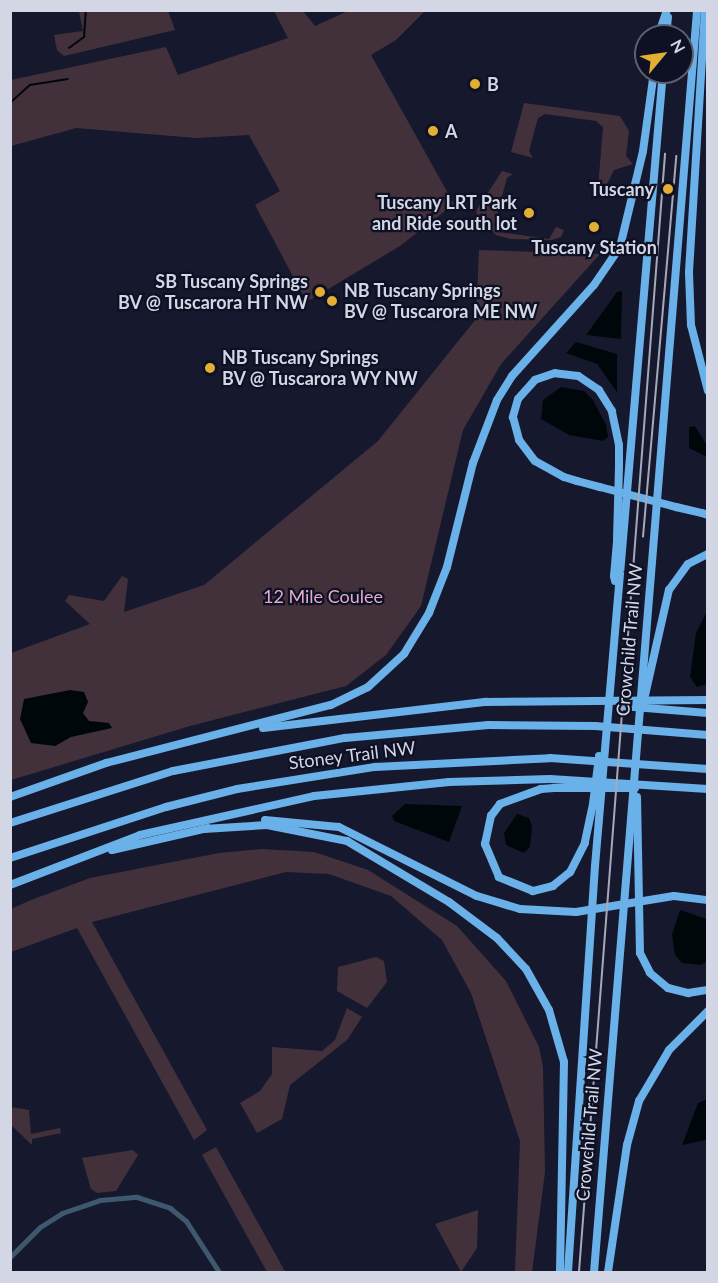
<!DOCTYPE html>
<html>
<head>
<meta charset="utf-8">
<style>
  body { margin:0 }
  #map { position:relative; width:718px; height:1283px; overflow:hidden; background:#16192e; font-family:Lato,sans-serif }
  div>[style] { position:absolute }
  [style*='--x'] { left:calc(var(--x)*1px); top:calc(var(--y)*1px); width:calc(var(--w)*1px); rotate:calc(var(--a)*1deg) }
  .green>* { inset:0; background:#42313b; transform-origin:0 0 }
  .water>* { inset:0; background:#00070a }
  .stream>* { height:1.5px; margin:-0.75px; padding:0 0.75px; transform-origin:0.75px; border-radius:0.75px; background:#00070a }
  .minor>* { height:5px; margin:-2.5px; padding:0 2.5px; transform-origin:2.5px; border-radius:2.5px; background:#3e596f }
  .highway>* { height:8px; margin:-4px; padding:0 4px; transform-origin:4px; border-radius:4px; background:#69b1e8 }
  .tram>* { height:1.5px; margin:-0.75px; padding:0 0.75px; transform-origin:0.75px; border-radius:0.75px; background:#a6a9b9 }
  .dots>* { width:16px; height:16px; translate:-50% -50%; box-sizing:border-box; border:3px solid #0e1024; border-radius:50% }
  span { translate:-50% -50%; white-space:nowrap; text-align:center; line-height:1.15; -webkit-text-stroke:4.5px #0e1024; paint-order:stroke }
  .poi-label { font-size:18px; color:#d3d6e5; font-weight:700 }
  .left { translate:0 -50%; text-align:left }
  .right { translate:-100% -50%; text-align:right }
  .park-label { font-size:18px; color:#e3abcb }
  .street-label { font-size:18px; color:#d3d6e5 }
  .frame { position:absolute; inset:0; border:12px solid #d3d6e5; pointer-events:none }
  .north { position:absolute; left:634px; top:24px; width:60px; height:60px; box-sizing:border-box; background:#0e1024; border:2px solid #5d5f71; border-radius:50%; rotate:61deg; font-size:16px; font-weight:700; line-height:24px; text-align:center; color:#d3d6e5 }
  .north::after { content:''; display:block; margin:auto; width:21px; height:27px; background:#e3ae34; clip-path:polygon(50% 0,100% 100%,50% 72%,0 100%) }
</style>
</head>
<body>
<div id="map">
  <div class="green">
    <i style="clip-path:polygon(79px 11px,168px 11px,175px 30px,64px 56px,57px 50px,54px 35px,83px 31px)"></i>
    <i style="clip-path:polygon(274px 11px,303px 11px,315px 26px,348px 11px,425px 11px,396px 40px,371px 55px,454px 204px,400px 246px,310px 300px,303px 295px,255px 205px,280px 191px,249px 135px,196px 138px,76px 128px,11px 146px,11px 80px,166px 47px,178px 75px,288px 38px)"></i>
    <i style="clip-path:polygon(524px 103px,620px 116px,629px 131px,626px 156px,633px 164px,614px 170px,605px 188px,598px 188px,603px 127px,596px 121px,545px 114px,538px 118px,529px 151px,533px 158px,511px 152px)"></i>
    <i style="clip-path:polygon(502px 171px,513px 174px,507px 178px,494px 225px,498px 232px,549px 239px,556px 227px,564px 230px,561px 237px,552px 240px,511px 239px,496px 235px,479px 220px,476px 211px)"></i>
    <i style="clip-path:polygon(479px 250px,600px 254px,501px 364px,463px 430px,421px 606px,386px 655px,346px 686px,190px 726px,11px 780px,11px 653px,90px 624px,65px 601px,69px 595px,104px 601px,122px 576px,128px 579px,124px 612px,204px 585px,378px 441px,476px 319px)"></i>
    <i style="clip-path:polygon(262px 849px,314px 852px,368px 870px,457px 926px,506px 981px,539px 1047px,543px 1067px,545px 1172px,532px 1272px,515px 1272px,520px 1141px,471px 993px,442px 940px,391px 896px,329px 874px,286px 872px,92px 922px,207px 1130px,194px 1140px,77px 928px,11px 952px,11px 909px,31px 900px,90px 878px,219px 853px)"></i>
    <i style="clip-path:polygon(376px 957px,384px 961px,387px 982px,367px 1008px,337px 991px,338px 967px)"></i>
    <i style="clip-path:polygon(347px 1008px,362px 1017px,347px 1040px,290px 1085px,282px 1119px,257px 1133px,240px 1103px,260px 1091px,272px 1074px,272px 1047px,322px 1051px,335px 1040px)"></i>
    <i style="clip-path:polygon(10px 1107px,29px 1110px,31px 1134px,60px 1128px,61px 1133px,32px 1139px,32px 1145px,11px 1125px)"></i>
    <i style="left:216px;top:1147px;width:143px;height:16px;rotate:61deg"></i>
    <i style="clip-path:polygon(133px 1150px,138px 1155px,116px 1191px,97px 1193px,91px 1189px,82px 1158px)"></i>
    <i style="clip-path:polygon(478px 1210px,477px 1248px,461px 1272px,435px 1224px)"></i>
  </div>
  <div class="water">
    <i style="clip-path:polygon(622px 291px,621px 339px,586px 335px,617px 292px)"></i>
    <i style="clip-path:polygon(576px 342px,617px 354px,617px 392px,597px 364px,566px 353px)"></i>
    <i style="clip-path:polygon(561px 387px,584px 391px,593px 400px,606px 425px,608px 437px,603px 441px,569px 435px,541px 419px,543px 400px)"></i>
    <i style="clip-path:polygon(695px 426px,707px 446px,707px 457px,689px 448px,689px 427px)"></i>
    <i style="clip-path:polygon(707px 611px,707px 684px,697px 687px,690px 677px,696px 633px)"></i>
    <i style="clip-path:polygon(70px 690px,84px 692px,88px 702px,83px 713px,89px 721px,109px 723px,112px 728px,71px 737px,55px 746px,31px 743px,20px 719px,24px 699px)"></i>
    <i style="clip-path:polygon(405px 804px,462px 806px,449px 842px,394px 821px,392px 816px)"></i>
    <i style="clip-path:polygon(517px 814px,529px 818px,532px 826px,530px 847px,524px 853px,506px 845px,504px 833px)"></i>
    <i style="clip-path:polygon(680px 910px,707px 919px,707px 961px,701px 965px,682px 963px,675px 955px,672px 935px)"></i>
    <i style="clip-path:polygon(707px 1099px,707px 1140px,682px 1145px,698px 1103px)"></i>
  </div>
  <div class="stream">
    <i style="--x:69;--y:48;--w:19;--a:-36"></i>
    <i style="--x:84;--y:37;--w:27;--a:-86"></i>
    <i style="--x:10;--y:103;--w:27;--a:-42"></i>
    <i style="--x:30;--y:85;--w:38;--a:-9"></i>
  </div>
  <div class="minor">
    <i style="--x:10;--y:1257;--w:42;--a:-45"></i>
    <i style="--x:40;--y:1227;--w:26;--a:-32"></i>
    <i style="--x:62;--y:1213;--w:40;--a:-18.9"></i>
    <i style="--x:100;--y:1200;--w:37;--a:-5"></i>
    <i style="--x:137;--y:1197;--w:35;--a:18"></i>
    <i style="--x:170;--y:1208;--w:21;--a:39"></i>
    <i style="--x:186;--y:1221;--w:61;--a:57.1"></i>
  </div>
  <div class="highway">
    <i style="--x:705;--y:10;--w:263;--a:93.5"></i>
    <i style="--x:689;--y:273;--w:52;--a:87.8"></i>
    <i style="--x:691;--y:325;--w:68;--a:75.6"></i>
    <i style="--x:658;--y:36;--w:28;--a:-71"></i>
    <i style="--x:666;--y:36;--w:19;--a:-84"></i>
    <i style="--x:615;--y:581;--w:5;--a:-101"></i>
    <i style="--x:614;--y:576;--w:37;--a:-85"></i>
    <i style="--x:617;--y:539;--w:71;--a:-88.4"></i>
    <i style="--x:619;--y:468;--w:23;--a:-90"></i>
    <i style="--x:619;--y:445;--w:35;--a:-102"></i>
    <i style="--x:612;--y:411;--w:25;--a:-122"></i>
    <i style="--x:599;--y:390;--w:25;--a:-146"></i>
    <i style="--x:578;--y:376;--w:23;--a:-173"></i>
    <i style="--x:555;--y:373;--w:21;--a:161"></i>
    <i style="--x:535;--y:380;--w:25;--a:132"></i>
    <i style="--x:518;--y:399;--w:19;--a:106"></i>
    <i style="--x:513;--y:417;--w:24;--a:75"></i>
    <i style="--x:519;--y:440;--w:26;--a:53"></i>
    <i style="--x:535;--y:461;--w:33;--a:29"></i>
    <i style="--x:564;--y:477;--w:14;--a:17"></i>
    <i style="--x:577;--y:481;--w:24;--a:15"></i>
    <i style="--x:600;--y:487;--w:79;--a:14.7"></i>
    <i style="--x:676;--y:507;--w:27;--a:13"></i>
    <i style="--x:702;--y:513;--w:6;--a:18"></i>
    <i style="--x:643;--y:704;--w:117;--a:-77.2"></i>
    <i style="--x:669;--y:590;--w:32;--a:-54"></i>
    <i style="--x:688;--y:564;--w:22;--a:-27"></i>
    <i style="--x:621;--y:706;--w:87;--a:4.6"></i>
    <i style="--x:263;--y:728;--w:225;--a:-6.7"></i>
    <i style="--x:486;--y:702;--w:222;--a:-0.5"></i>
    <i style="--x:599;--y:756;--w:1;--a:90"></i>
    <i style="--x:599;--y:757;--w:47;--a:97.3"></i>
    <i style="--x:593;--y:804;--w:40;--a:102"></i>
    <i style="--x:585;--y:843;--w:33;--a:117"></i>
    <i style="--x:570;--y:872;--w:22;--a:141"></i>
    <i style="--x:553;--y:886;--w:21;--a:166"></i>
    <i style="--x:533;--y:891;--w:37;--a:-158"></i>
    <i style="--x:499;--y:877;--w:36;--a:-113"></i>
    <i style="--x:485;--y:844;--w:29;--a:-78"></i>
    <i style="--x:491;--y:816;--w:15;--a:-53"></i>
    <i style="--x:500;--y:804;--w:44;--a:-20.1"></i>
    <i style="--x:541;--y:789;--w:13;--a:-4"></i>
    <i style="--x:554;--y:788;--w:81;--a:0"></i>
    <i style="--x:10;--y:797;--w:102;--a:-19.5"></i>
    <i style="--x:106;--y:763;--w:232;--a:-14.5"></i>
    <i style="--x:331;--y:705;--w:41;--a:-25.9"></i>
    <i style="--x:368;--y:687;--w:49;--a:-42.5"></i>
    <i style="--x:404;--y:654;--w:48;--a:-58.6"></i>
    <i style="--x:429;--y:613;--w:49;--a:-68.6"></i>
    <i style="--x:447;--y:567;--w:107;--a:-76"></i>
    <i style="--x:473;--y:463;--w:67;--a:-69.1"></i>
    <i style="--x:497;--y:400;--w:28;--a:-58"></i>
    <i style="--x:512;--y:376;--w:122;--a:-48"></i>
    <i style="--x:594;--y:285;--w:46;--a:-55.6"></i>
    <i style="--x:620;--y:247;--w:99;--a:-76.5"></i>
    <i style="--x:643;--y:151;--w:80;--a:-82.1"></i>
    <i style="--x:637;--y:797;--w:156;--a:88.9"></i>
    <i style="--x:640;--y:953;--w:22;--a:63"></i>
    <i style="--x:650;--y:973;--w:23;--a:40"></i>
    <i style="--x:668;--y:988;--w:21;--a:14"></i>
    <i style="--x:688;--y:993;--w:20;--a:-9"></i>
    <i style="--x:265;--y:820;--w:74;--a:5.4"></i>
    <i style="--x:339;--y:827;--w:154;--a:26.6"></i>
    <i style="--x:477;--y:896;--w:45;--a:16.8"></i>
    <i style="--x:520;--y:909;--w:56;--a:3.1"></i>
    <i style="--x:576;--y:912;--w:99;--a:-9.3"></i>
    <i style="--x:674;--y:896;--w:34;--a:7"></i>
    <i style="--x:10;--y:823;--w:171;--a:-17.7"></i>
    <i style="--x:173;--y:771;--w:175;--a:-10.9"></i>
    <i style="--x:345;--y:738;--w:144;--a:-5.2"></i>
    <i style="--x:488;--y:725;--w:107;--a:0.5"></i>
    <i style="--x:595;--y:726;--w:113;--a:4.6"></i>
    <i style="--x:204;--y:829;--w:63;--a:-3.6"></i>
    <i style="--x:267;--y:825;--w:82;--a:11.3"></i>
    <i style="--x:347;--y:841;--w:119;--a:30.9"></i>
    <i style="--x:449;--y:902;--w:60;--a:36.9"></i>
    <i style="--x:497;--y:938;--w:42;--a:46.9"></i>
    <i style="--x:526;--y:969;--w:47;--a:60.7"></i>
    <i style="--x:549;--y:1010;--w:54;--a:73.9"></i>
    <i style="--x:564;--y:1062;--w:210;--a:91.1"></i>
    <i style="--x:112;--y:850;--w:98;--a:-12.9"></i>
    <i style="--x:10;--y:858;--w:164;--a:-18.1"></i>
    <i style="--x:166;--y:807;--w:73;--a:-14.2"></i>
    <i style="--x:237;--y:789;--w:140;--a:-9.1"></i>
    <i style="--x:375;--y:767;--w:175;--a:-2.9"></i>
    <i style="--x:550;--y:758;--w:158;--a:4"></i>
    <i style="--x:10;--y:885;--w:139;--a:-21"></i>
    <i style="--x:140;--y:835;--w:178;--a:-12.6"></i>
    <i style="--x:314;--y:796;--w:136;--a:-5.9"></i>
    <i style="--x:449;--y:782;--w:101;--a:-1.7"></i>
    <i style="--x:550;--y:779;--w:158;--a:3.6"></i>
    <i style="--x:568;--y:1272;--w:407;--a:-86.2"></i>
    <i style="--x:595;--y:866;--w:797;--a:-85.11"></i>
    <i style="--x:594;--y:1272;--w:1266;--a:-85.33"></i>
    <i style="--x:608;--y:1272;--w:128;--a:-81.5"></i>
    <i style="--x:627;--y:1145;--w:46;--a:-74.7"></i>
    <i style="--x:639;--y:1101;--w:59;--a:-59.5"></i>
    <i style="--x:669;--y:1050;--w:55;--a:-45"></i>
  </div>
  <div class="tram">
    <i style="--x:643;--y:537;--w:382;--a:-85"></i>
    <i style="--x:579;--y:1272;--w:1121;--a:-85.6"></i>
  </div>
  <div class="dots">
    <i style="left:475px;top:84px;background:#e3ae34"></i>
    <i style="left:433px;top:131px;background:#e3ae34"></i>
    <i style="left:668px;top:189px;background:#e3ae34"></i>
    <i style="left:529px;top:213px;background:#e3ae34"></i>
    <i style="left:594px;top:227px;background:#e3ae34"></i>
    <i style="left:320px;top:292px;background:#e3ae34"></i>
    <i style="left:332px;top:301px;background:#e3ae34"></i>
    <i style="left:210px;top:368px;background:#e3ae34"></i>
  </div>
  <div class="poi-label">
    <span class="left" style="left:487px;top:84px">B</span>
    <span class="left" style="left:445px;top:131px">A</span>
    <span class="right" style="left:654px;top:189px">Tuscany</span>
    <span class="right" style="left:517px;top:213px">Tuscany LRT Park<br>and Ride south lot</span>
    <span style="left:594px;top:247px">Tuscany Station</span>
    <span class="right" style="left:308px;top:292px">SB Tuscany Springs<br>BV @ Tuscarora HT NW</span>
    <span class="left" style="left:344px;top:301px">NB Tuscany Springs<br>BV @ Tuscarora ME NW</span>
    <span class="left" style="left:222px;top:368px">NB Tuscany Springs<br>BV @ Tuscarora WY NW</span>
  </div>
  <div class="park-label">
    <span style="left:323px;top:596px">12 Mile Coulee</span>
  </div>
  <div class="street-label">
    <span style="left:629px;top:640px;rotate:-85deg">Crowchild Trail NW</span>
    <span style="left:352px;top:755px;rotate:-7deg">Stoney Trail NW</span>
    <span style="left:589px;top:1125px;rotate:-85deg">Crowchild Trail NW</span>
  </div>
  <div class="frame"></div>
  <div class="north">N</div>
</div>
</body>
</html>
